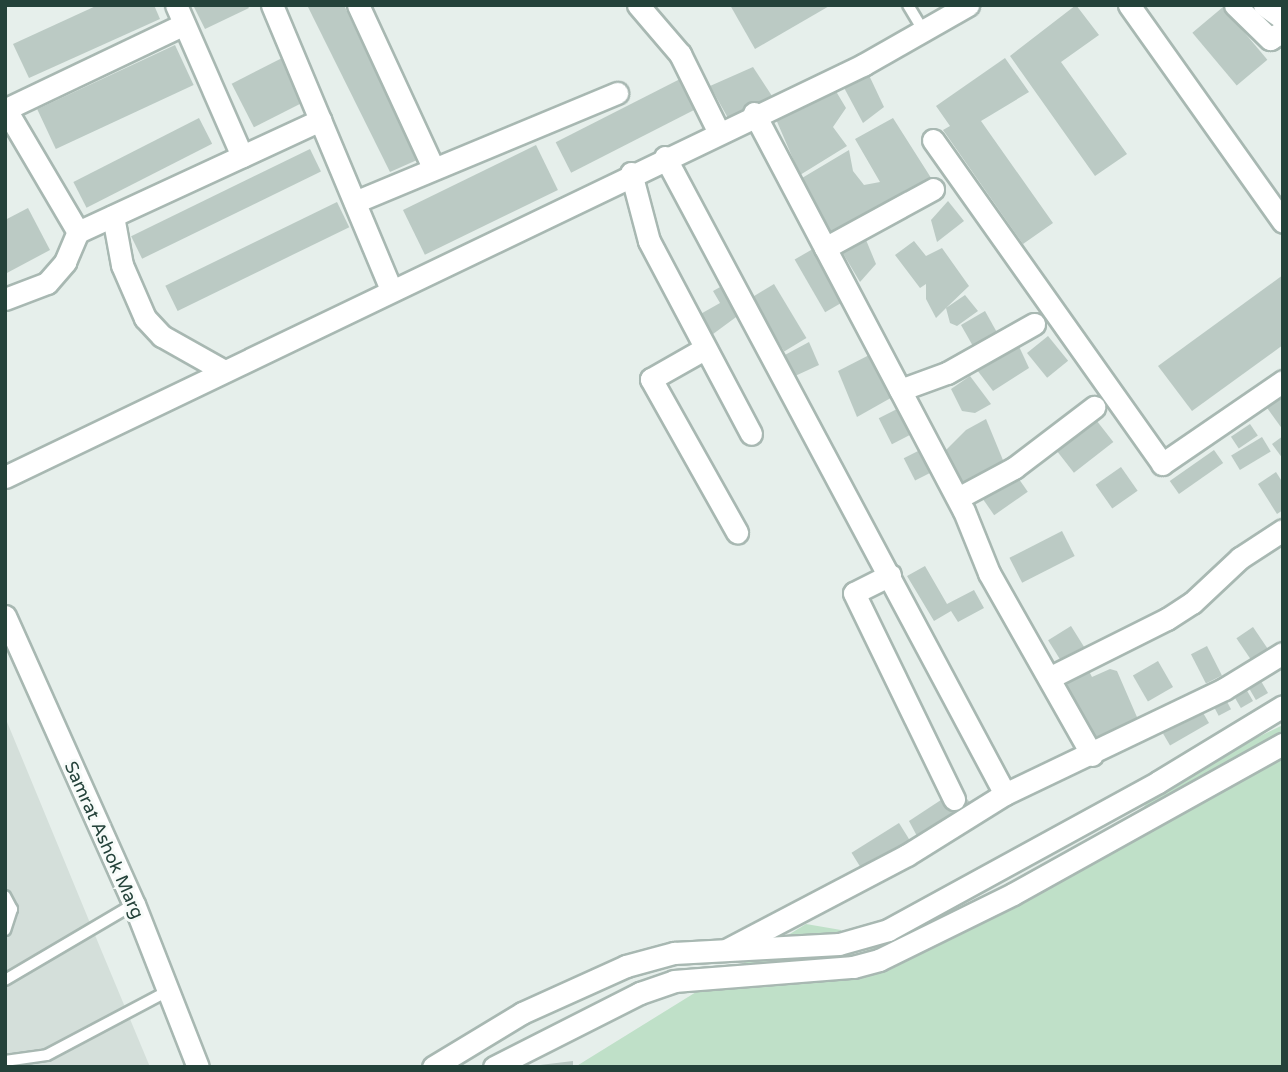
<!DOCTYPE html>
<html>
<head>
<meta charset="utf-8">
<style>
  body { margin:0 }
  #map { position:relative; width:1288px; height:1072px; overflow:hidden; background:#e6efeb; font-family:"Varela Round",sans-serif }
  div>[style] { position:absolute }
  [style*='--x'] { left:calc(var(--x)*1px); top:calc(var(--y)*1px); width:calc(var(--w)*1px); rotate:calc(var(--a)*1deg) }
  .built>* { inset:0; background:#d4dfda }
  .green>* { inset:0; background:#bfe0c8 }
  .building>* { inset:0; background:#bbcac4; transform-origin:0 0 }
  .roads { filter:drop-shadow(2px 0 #a8b8b2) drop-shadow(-2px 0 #a8b8b2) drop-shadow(0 2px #a8b8b2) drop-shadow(0 -2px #a8b8b2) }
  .lane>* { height:10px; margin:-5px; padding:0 5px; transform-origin:5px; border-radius:5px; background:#fff }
  .street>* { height:21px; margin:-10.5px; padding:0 10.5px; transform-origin:10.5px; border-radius:10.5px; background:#fff }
  .secondary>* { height:21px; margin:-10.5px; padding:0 10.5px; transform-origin:10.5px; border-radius:10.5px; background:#fff }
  span { translate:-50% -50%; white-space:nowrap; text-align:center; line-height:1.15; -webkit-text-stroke:6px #f7fbf9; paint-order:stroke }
  .street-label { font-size:18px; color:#24423a }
  .frame { position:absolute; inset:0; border:7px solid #24423a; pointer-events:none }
</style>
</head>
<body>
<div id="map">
  <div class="built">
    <i style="clip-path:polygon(5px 717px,102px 952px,150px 1067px,5px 1067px)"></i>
  </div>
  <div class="green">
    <i style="clip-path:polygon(1283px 725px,1283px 1067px,575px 1067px,806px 924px,841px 930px,853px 956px,1101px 852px,1169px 780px)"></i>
  </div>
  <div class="building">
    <i style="clip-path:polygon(98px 5px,154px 5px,160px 19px,29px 78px,13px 44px)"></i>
    <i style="clip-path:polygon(193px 5px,247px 5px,249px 8px,205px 29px)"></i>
    <i style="clip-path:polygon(307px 5px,344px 5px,417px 160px,390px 172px)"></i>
    <i style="clip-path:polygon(730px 5px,831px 5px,755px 49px)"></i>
    <i style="clip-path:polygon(1076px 5px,1099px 35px,1061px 62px,1127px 154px,1095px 176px,1010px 56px)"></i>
    <i style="left:1223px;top:7px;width:69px;height:40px;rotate:50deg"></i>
    <i style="left:175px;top:45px;width:44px;height:152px;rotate:65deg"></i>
    <i style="left:286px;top:56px;width:49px;height:61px;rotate:63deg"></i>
    <i style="clip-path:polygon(1005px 58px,1029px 92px,981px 121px,1053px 223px,1023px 244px,943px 130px,950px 126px,936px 106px)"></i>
    <i style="clip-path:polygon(753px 67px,772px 96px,728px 118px,710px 86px)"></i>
    <i style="clip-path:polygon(867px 71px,884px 107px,863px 123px,842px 84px)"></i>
    <i style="left:684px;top:77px;width:34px;height:144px;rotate:63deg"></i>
    <i style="clip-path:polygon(834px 88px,846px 108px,833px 127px,847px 146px,800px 175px,775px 117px)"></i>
    <i style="left:199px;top:118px;width:29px;height:141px;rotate:63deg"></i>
    <i style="clip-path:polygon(893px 118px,933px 181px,831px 244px,797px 181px,849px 150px,853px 171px,864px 185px,880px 182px,855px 139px)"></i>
    <i style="left:536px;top:145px;width:50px;height:148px;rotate:64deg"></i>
    <i style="left:310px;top:149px;width:25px;height:199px;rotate:64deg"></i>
    <i style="clip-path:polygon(948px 201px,964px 221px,937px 242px,931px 220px)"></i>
    <i style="left:337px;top:202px;width:28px;height:191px;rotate:64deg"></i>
    <i style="clip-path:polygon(28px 208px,50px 250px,5px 274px,5px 220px)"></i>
    <i style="clip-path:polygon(861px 228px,876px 264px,860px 282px,838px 245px)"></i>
    <i style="clip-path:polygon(914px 241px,926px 256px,942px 248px,969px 286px,946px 308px,965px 295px,978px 311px,957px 326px,950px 323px,946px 308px,936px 318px,926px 299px,926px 284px,920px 288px,895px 255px)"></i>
    <i style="left:818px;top:246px;width:61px;height:27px;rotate:60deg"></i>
    <i style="clip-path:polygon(1283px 275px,1283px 345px,1192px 411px,1158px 366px)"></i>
    <i style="clip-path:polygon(731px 281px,747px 309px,709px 337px,697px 316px,720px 303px,713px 291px)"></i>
    <i style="left:774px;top:284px;width:63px;height:26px;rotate:59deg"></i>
    <i style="clip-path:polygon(985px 311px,999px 336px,978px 355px,961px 325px)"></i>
    <i style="left:1048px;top:336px;width:32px;height:27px;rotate:51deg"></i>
    <i style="clip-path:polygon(1016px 340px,1029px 368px,993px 391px,974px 366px)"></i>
    <i style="clip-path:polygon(809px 342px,819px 365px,795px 376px,783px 356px)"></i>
    <i style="clip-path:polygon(877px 351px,896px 395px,857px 417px,838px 371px)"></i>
    <i style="clip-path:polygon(970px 376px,991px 404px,975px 413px,962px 411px,951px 389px)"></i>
    <i style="clip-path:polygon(1283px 393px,1283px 430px,1265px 405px)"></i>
    <i style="left:901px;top:407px;width:29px;height:25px;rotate:63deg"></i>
    <i style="left:1093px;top:416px;width:33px;height:50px;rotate:52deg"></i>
    <i style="clip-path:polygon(986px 419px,1005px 465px,967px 491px,946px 450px,966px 430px)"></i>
    <i style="left:1250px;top:424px;width:14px;height:23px;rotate:56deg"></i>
    <i style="clip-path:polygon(1283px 436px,1283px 459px,1272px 444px)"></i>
    <i style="left:1262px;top:437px;width:17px;height:36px;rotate:59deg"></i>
    <i style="left:926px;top:447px;width:25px;height:25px;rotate:63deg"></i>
    <i style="left:1214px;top:450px;width:16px;height:54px;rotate:55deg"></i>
    <i style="left:1121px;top:467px;width:29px;height:31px;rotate:55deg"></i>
    <i style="left:1014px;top:472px;width:24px;height:41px;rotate:55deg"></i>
    <i style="clip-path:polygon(1276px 472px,1283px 483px,1283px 510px,1277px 514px,1258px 484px)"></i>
    <i style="left:1062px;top:531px;width:28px;height:59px;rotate:63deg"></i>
    <i style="clip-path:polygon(925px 566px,947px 604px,974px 590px,984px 608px,958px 622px,951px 611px,934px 621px,907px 576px)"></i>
    <i style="left:1071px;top:626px;width:31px;height:27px;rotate:58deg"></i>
    <i style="left:1253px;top:627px;width:30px;height:20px;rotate:56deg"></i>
    <i style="left:1207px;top:646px;width:33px;height:18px;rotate:63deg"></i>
    <i style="left:1158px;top:661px;width:30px;height:29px;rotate:60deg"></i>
    <i style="clip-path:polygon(1086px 665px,1092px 677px,1110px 669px,1117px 671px,1140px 724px,1093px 744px,1063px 675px)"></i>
    <i style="left:1261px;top:681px;width:14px;height:14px;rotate:60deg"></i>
    <i style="left:1246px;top:689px;width:14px;height:14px;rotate:60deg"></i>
    <i style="left:1224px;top:696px;width:15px;height:14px;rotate:62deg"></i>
    <i style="left:1202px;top:711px;width:14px;height:45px;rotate:60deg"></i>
    <i style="clip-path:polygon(962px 793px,973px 806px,918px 838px,909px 821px,947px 796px)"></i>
    <i style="left:899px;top:823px;width:25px;height:56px;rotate:58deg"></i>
    <i style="clip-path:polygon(573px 1061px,573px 1067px,540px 1067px,540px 1065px)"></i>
  </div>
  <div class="roads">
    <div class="lane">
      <i style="--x:908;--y:5;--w:33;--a:59"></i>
      <i style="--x:5;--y:896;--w:15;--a:62"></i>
      <i style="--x:12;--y:909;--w:22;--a:108"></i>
      <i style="--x:5;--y:980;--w:150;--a:-30.5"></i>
      <i style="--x:5;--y:1061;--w:42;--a:-8.1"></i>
      <i style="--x:47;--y:1055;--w:137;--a:-27.9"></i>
    </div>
    <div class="street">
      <i style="--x:176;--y:5;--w:165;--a:66.4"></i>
      <i style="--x:272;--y:5;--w:308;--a:67.3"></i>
      <i style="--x:358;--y:5;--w:179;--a:65.2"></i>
      <i style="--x:638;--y:5;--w:65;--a:49.4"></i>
      <i style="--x:680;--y:54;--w:86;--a:63.7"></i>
      <i style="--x:1129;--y:5;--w:266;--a:54.6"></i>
      <i style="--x:1235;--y:5;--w:49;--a:44.2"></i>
      <i style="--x:1270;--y:39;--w:15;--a:-32"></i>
      <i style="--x:1264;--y:5;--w:24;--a:36"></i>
      <i style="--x:5;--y:108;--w:144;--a:59.5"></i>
      <i style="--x:6;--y:109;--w:197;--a:-25.5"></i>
      <i style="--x:754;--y:113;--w:450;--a:62.2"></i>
      <i style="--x:964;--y:511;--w:67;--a:68"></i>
      <i style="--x:989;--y:573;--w:209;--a:60.5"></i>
      <i style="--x:933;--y:140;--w:397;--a:54.7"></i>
      <i style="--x:1162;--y:464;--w:147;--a:-34.4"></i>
      <i style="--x:665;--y:157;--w:722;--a:61.91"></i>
      <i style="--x:631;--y:173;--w:70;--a:75.2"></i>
      <i style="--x:649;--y:241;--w:218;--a:62.1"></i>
      <i style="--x:355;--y:202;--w:284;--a:-22.6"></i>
      <i style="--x:113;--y:216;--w:50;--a:79.6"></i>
      <i style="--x:122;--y:265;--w:58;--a:66.5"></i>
      <i style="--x:145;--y:318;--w:25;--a:47"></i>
      <i style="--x:162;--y:336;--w:71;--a:29.4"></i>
      <i style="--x:825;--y:248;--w:123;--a:-28.6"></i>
      <i style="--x:5;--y:299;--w:45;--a:-20.9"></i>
      <i style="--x:47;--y:283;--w:28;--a:-49"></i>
      <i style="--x:65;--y:262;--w:33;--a:-67"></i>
      <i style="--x:78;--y:232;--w:267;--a:-24.8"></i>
      <i style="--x:704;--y:349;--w:61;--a:150.5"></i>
      <i style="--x:651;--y:379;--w:176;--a:60.7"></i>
      <i style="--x:900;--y:390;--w:50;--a:-19.9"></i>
      <i style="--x:947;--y:373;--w:100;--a:-29.4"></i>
      <i style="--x:5;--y:477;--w:952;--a:-25.65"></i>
      <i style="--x:863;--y:65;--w:121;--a:-29.7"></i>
      <i style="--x:958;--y:498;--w:64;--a:-28.2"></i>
      <i style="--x:1014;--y:468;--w:101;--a:-37.3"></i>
      <i style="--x:890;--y:575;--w:40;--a:153.4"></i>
      <i style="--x:854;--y:593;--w:229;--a:64.1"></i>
      <i style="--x:1049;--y:678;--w:132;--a:-26.6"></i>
      <i style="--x:1167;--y:619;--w:30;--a:-33"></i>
      <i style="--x:1192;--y:603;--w:66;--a:-43.2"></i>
      <i style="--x:1240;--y:558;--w:51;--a:-33.1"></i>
      <i style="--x:728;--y:949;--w:202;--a:-27.7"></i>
      <i style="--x:907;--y:855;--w:115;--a:-31.9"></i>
      <i style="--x:1005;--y:794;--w:243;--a:-25.6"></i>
      <i style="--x:1224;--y:689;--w:69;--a:-31.4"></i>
    </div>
    <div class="secondary">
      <i style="--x:5;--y:616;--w:316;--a:65.9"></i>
      <i style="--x:134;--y:904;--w:175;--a:68.6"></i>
      <i style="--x:433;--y:1067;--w:104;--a:-31.2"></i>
      <i style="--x:522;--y:1013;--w:114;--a:-24.3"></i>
      <i style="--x:626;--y:966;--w:50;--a:-15.2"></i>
      <i style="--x:674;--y:953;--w:165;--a:-3.1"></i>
      <i style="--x:839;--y:944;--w:51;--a:-15.9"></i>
      <i style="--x:888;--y:930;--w:308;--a:-28.7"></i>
      <i style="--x:1158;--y:782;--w:146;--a:-31.3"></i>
      <i style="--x:494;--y:1067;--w:164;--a:-26.9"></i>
      <i style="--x:640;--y:993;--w:36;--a:-19"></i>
      <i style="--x:674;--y:981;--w:180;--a:-4.5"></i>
      <i style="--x:853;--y:967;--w:27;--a:-15"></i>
      <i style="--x:879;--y:960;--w:149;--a:-26.2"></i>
      <i style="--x:1013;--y:894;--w:309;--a:-29.1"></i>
    </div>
  </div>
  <div class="street-label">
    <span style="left:104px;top:840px;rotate:66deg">Samrat Ashok Marg</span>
  </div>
  <div class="frame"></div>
</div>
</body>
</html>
